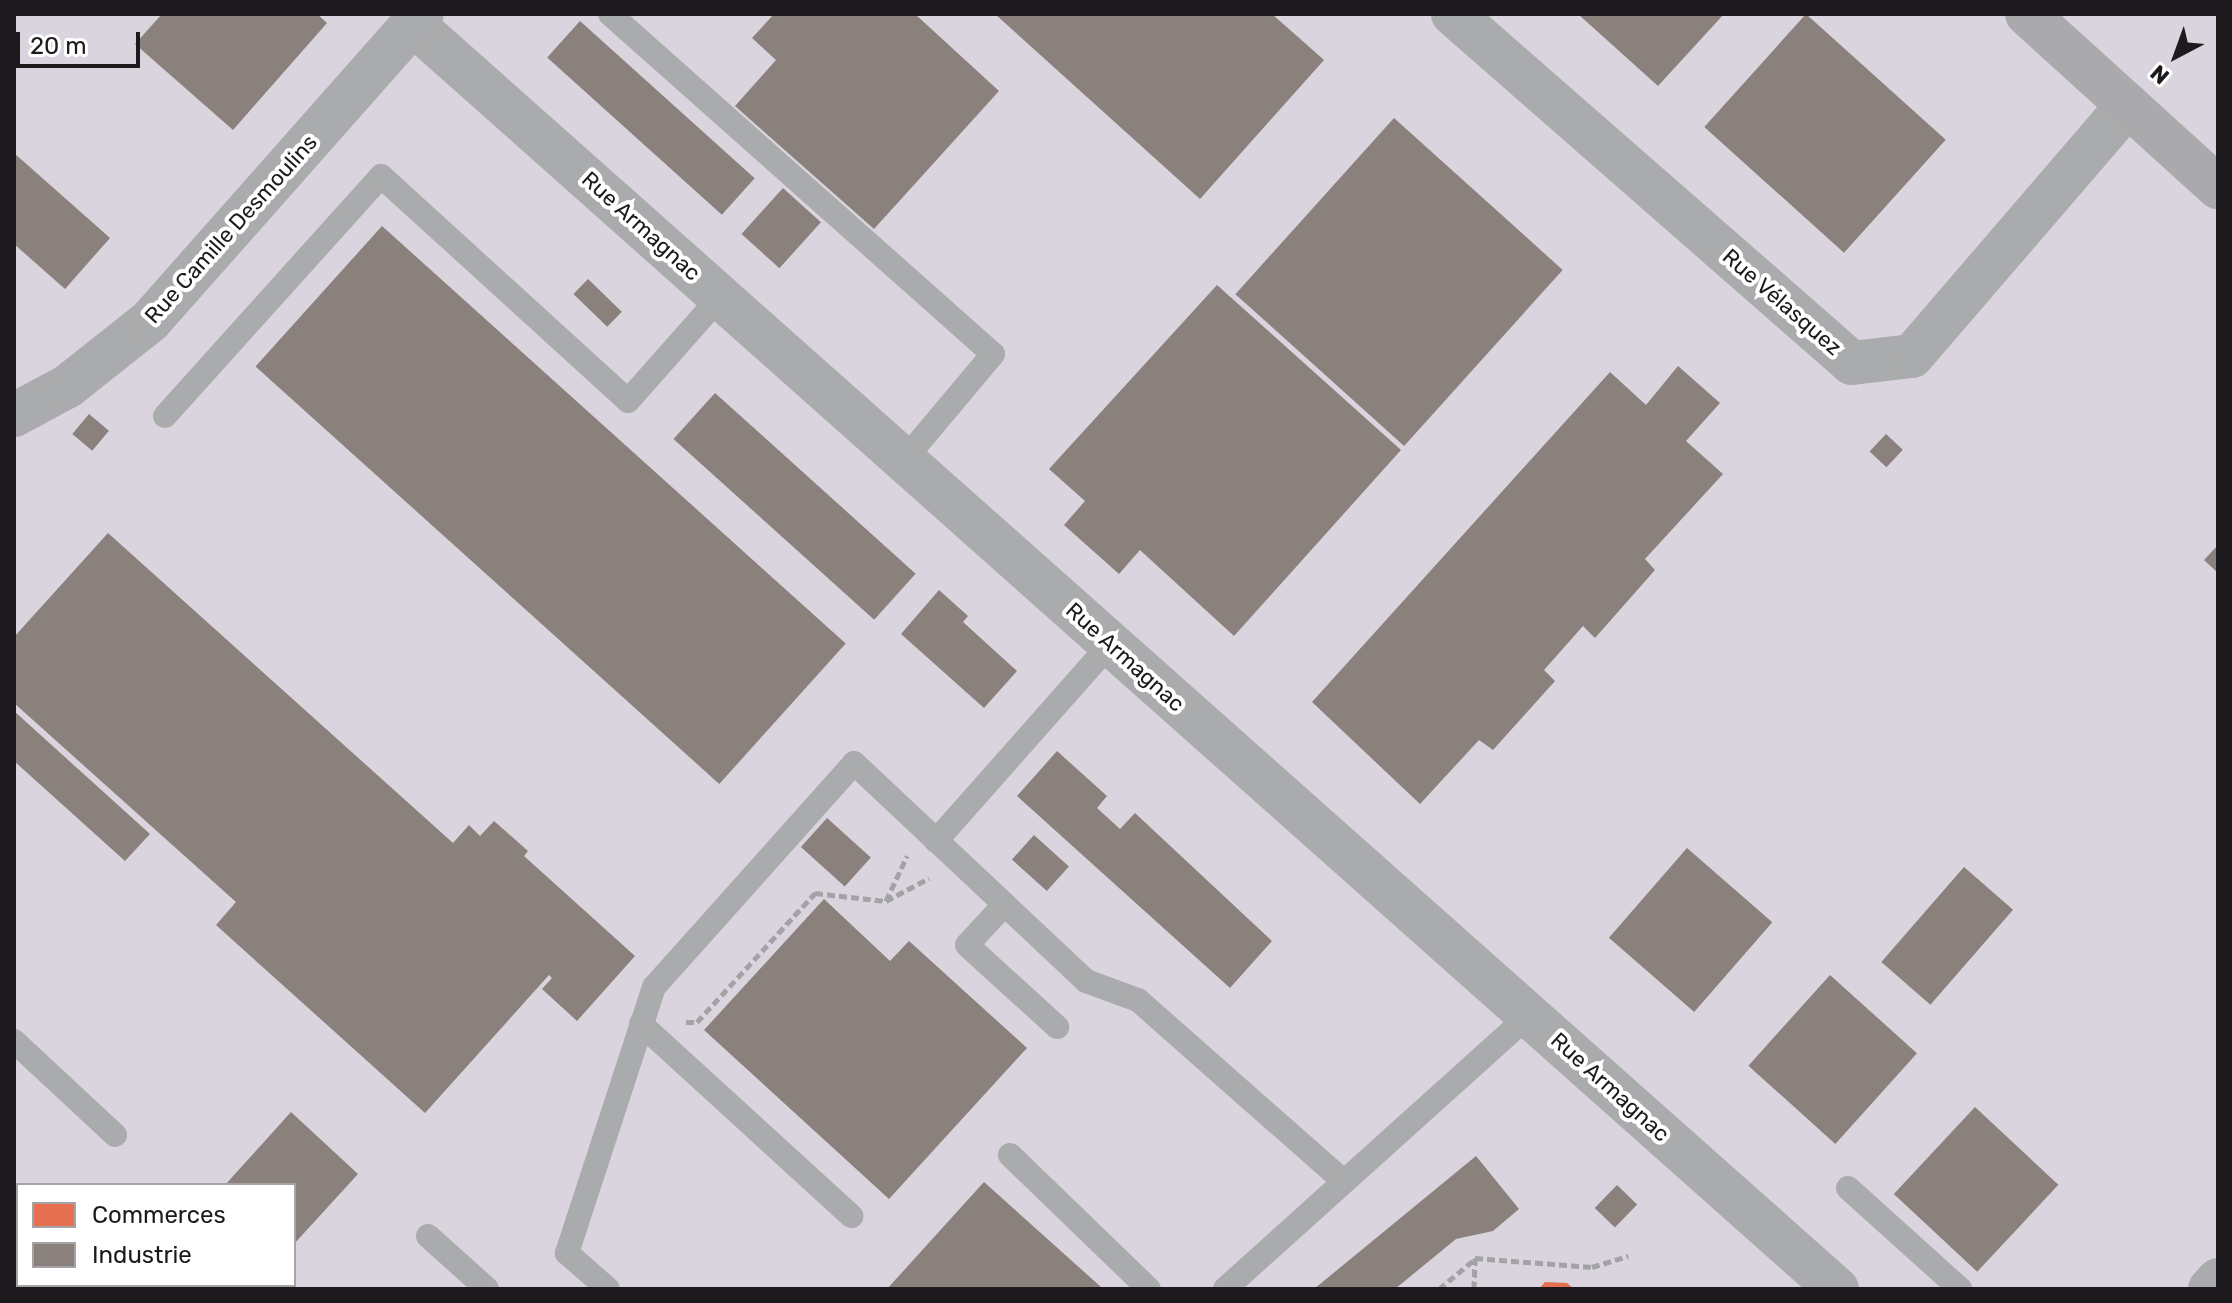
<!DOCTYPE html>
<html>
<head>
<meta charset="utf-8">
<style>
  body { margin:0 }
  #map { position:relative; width:2232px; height:1303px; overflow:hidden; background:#e5e3e7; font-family:Rubik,sans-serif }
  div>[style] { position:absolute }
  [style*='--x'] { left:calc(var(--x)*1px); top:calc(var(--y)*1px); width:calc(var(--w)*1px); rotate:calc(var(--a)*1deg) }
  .built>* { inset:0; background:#dad4de }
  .shops>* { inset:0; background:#e76f51 }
  .industry>* { inset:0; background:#8a817c; transform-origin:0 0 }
  .path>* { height:5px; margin-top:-2.5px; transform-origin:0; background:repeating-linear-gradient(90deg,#a3a2a5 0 8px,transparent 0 12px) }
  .lane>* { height:24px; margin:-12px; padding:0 12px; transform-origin:12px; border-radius:12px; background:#aaabac }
  .street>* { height:44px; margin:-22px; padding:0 22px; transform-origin:22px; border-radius:22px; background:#aaabac }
  .secondary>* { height:44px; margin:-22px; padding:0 22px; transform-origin:22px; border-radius:22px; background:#aaaaac }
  span { translate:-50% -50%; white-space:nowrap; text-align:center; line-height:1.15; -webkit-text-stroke:8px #fff; paint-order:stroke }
  .street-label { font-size:22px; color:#1c1a1d }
  .frame { position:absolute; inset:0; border:16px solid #1c1a1d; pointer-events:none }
  .legend { position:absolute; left:16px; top:1183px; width:280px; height:104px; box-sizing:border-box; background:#fff; border:2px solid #a4a3a5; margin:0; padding:10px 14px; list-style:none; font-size:24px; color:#1c1a1d }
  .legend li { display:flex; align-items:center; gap:16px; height:40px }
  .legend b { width:40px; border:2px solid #a4a3a5 }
  .north { position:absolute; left:2136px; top:16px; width:80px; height:80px; -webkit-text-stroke:6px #fff; paint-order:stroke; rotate:221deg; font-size:22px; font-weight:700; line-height:32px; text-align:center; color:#1c1a1d }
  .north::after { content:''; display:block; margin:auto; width:28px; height:36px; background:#1c1a1d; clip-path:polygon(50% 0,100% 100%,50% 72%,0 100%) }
  .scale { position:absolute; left:16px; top:32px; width:124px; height:36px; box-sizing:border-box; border:4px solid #1c1a1d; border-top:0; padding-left:10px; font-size:24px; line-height:28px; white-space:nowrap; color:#1c1a1d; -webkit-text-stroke:6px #fff; paint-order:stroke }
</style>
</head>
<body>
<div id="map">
  <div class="built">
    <i style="clip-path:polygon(evenodd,14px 14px,2218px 14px,2218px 1289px,14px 1289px,14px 14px,18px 1185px,294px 1185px,294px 1285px,18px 1285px,18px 1185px)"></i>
  </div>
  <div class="shops">
    <i style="clip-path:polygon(1545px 1282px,1567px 1283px,1574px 1289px,1539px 1289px)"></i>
  </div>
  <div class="industry">
    <i style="clip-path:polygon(162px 14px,317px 14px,327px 23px,233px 130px,135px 44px)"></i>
    <i style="clip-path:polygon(774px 14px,915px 14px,999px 91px,874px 229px,735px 106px,776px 60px,752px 38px)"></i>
    <i style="clip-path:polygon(995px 14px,1272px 14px,1324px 60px,1200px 199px)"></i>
    <i style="clip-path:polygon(1578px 14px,1724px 14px,1658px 86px)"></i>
    <i style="left:1806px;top:14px;width:188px;height:152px;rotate:42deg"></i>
    <i style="left:580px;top:21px;width:235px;height:49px;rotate:42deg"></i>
    <i style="left:1394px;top:118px;width:227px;height:237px;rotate:42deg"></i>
    <i style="clip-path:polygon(14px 153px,110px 238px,65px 289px,14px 244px)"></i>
    <i style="left:783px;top:188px;width:51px;height:62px;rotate:42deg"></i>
    <i style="left:382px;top:226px;width:624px;height:189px;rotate:42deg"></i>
    <i style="left:588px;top:279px;width:47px;height:21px;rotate:44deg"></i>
    <i style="clip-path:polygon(1217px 285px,1401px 450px,1234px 636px,1140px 550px,1119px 574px,1064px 525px,1085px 501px,1049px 469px)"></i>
    <i style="clip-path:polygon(1678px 366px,1720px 403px,1686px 441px,1723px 474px,1645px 559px,1655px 570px,1595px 638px,1583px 626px,1544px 670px,1555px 681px,1493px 750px,1479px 740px,1420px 804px,1312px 702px,1610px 372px,1646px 405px)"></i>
    <i style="left:715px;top:393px;width:270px;height:62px;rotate:42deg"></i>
    <i style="left:89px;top:414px;width:26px;height:26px;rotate:40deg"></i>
    <i style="left:1886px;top:434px;width:23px;height:24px;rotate:43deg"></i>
    <i style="clip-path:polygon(108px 533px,453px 843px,469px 825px,480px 836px,494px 821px,528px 851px,524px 856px,635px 956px,577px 1021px,542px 989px,552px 978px,549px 975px,425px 1113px,216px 925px,236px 902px,14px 703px,14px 637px)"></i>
    <i style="clip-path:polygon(2218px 545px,2218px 573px,2204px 560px)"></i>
    <i style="clip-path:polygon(939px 590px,968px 616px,963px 622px,1017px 671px,984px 708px,901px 634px)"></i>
    <i style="clip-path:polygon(14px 711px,150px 834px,125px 861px,14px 761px)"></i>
    <i style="clip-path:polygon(1057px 751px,1107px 796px,1097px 808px,1120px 829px,1135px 813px,1272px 941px,1230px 988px,1017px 796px)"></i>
    <i style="left:827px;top:818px;width:59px;height:39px;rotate:42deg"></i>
    <i style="left:1034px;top:835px;width:47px;height:33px;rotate:42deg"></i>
    <i style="left:1687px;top:848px;width:113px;height:119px;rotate:41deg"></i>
    <i style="left:1964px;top:867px;width:65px;height:126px;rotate:41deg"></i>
    <i style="clip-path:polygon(824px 899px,890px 961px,909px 941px,1027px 1048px,889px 1199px,704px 1030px)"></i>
    <i style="left:1830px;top:975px;width:117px;height:122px;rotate:42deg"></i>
    <i style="left:1975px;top:1107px;width:114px;height:119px;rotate:43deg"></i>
    <i style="clip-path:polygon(291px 1112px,358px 1174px,294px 1244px,294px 1185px,225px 1185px)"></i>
    <i style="clip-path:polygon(1476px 1156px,1519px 1209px,1493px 1231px,1456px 1239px,1395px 1289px,1314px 1289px)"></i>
    <i style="clip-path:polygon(984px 1182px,1101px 1287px,1099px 1289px,887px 1289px)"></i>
    <i style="left:1617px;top:1185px;width:28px;height:32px;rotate:44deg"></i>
    <i style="left:160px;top:1285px;width:96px;height:6px"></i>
  </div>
  <div class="path">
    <i style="--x:886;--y:901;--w:50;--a:-65"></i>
    <i style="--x:686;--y:1022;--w:11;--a:0"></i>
    <i style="--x:697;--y:1022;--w:175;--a:-47.5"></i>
    <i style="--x:815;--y:893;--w:71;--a:6.4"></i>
    <i style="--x:886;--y:901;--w:49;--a:-28.1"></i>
    <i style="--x:1439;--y:1289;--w:47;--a:-39.8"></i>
    <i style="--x:1474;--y:1289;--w:31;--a:-88"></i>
    <i style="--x:1475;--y:1258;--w:117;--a:4.4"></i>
    <i style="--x:1592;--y:1267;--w:38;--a:-17"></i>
  </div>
  <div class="lane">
    <i style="--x:610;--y:14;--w:512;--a:41.6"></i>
    <i style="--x:993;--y:354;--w:138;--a:130"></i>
    <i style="--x:165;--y:416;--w:323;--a:-48"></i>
    <i style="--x:381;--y:176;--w:334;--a:42.3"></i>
    <i style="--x:628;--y:401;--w:139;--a:-48.5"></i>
    <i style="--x:936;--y:841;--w:263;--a:-48.5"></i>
    <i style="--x:1004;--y:905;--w:54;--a:132.8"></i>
    <i style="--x:967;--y:945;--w:122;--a:42.3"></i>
    <i style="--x:641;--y:1024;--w:285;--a:42.4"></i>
    <i style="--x:14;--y:1041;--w:138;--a:42.9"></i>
    <i style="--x:1010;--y:1155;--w:193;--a:44"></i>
    <i style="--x:1848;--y:1188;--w:151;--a:42"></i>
    <i style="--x:428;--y:1236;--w:79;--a:41.9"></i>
    <i style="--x:608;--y:1289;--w:55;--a:-138.7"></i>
    <i style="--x:567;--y:1253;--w:280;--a:-71.9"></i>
    <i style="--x:654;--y:987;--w:300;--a:-48.2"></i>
    <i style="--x:854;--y:763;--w:318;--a:43.2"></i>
    <i style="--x:1086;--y:981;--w:55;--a:20.1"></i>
    <i style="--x:1138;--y:1000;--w:273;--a:41.4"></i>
    <i style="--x:1225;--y:1289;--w:409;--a:-42"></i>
  </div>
  <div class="street">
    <i style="--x:1453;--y:14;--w:530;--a:41.18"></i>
    <i style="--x:1852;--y:363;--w:60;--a:-6.7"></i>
    <i style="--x:1912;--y:356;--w:331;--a:-49.3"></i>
    <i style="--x:413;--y:24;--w:1905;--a:41.62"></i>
    <i style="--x:14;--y:415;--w:61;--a:-28.2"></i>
    <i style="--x:68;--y:386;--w:105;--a:-38.4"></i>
    <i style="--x:150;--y:321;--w:410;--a:-48.5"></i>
    <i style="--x:2210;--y:1289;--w:12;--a:-48"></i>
  </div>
  <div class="secondary">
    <i style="--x:2027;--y:14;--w:258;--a:42.2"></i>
  </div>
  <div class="street-label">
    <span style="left:641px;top:226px;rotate:42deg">Rue Armagnac</span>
    <span style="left:231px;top:229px;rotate:-48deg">Rue Camille Desmoulins</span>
    <span style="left:1782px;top:302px;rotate:41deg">Rue Vélasquez</span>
    <span style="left:1125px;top:657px;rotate:42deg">Rue Armagnac</span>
    <span style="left:1610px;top:1087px;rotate:42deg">Rue Armagnac</span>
  </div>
  <div class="frame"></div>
  <ul class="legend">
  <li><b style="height:22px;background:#e76f51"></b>Commerces</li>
  <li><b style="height:22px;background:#8a817c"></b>Industrie</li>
  </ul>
  <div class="north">N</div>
  <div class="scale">20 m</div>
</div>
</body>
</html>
